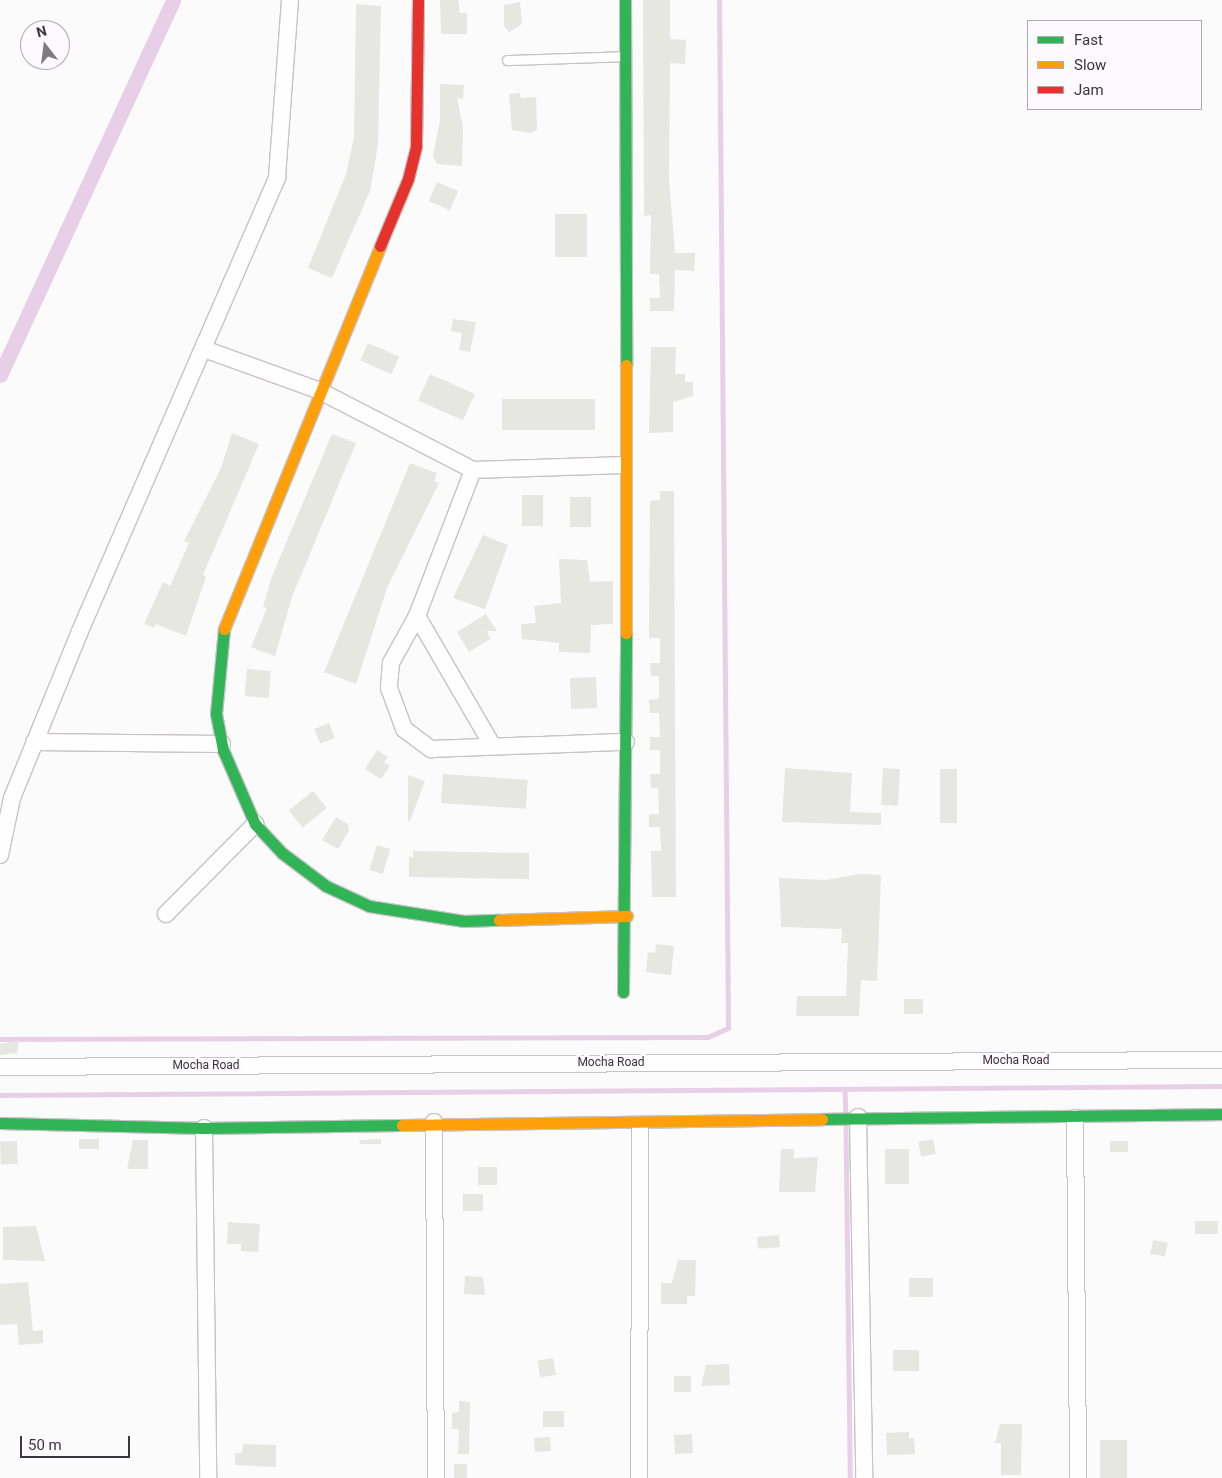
<!DOCTYPE html>
<html>
<head>
<meta charset="utf-8">
<style>
  body { margin:0 }
  #map { position:relative; width:1222px; height:1478px; overflow:hidden; background:#fcfbfc; font-family:Roboto,sans-serif }
  div>[style] { position:absolute }
  [style*='--x'] { left:calc(var(--x)*1px); top:calc(var(--y)*1px); width:calc(var(--w)*1px); rotate:calc(var(--a)*1deg) }
  .stream>* { height:4.5px; margin:-2.25px; padding:0 2.25px; transform-origin:2.25px; border-radius:2.25px; background:#e8cfe8 }
  .canal>* { height:15px; margin:-7.5px; padding:0 7.5px; transform-origin:7.5px; border-radius:7.5px; background:#e8cfe8 }
  .building>* { inset:0; background:#e6e7e0; transform-origin:0 0 }
  .roads { filter:drop-shadow(1px 0 #c6c2c6) drop-shadow(-1px 0 #c6c2c6) drop-shadow(0 1px #c6c2c6) drop-shadow(0 -1px #c6c2c6) }
  .lane>* { height:9px; margin:-4.5px; padding:0 4.5px; transform-origin:4.5px; border-radius:4.5px; background:#fffeff }
  .street>* { height:16px; margin:-8px; padding:0 8px; transform-origin:8px; border-radius:8px; background:#fffeff }
  .fast>* { height:11px; margin:-5.5px; padding:0 5.5px; transform-origin:5.5px; border-radius:5.5px; background:#30b455 }
  .slow>* { height:11px; margin:-5.5px; padding:0 5.5px; transform-origin:5.5px; border-radius:5.5px; background:#ff9f0a }
  .jam>* { height:11px; margin:-5.5px; padding:0 5.5px; transform-origin:5.5px; border-radius:5.5px; background:#e5322d }
  span { translate:-50% -50%; white-space:nowrap; text-align:center; line-height:1.15; -webkit-text-stroke:4px #fdfafd; paint-order:stroke }
  .street-label { font-size:12px; color:#3c353c }
  .legend { position:absolute; left:1027px; top:20px; width:175px; height:90px; box-sizing:border-box; background:#fdfafd; border:1px solid #b0abb0; margin:0; padding:6px 9px; list-style:none; font-size:15px; color:#3c353c }
  .legend li { display:flex; align-items:center; gap:10px; height:25px }
  .legend b { width:25px; border:1px solid #b0abb0 }
  .north { position:absolute; left:20px; top:20px; width:50px; height:50px; box-sizing:border-box; background:#fdfafd; border:1px solid #b0abb0; border-radius:50%; rotate:345deg; font-size:14px; font-weight:700; line-height:20px; text-align:center; color:#3c353c }
  .north::after { content:''; display:block; margin:auto; width:18px; height:22px; background:#7f7a7f; clip-path:polygon(50% 0,100% 100%,50% 72%,0 100%) }
  .scale { position:absolute; left:20px; top:1436px; width:110px; height:22px; box-sizing:border-box; border:2px solid #3c353c; border-top:0; padding-left:6px; font-size:15px; line-height:18px; white-space:nowrap; color:#3c353c; -webkit-text-stroke:4px #fdfafd; paint-order:stroke }
</style>
</head>
<body>
<div id="map">
  <div class="stream">
    <i style="--x:0;--y:1039;--w:708;--a:-0.16"></i>
    <i style="--x:708;--y:1037;--w:22;--a:-24"></i>
    <i style="--x:728;--y:1028;--w:1028;--a:-90.5"></i>
    <i style="--x:845;--y:1089;--w:24;--a:88"></i>
    <i style="--x:0;--y:1095;--w:1222;--a:-0.42"></i>
    <i style="--x:846;--y:1126;--w:352;--a:89.3"></i>
  </div>
  <div class="canal">
    <i style="--x:0;--y:375;--w:413;--a:-65.2"></i>
  </div>
  <div class="building">
    <i style="clip-path:polygon(440px 0,458px 0,460px 13px,467px 13px,467px 34px,441px 34px)"></i>
    <i style="clip-path:polygon(643px 0,670px 0,670px 39px,686px 40px,685px 64px,670px 63px,669px 179px,675px 253px,695px 253px,694px 271px,675px 270px,674px 311px,650px 311px,650px 298px,660px 298px,659px 274px,650px 274px,651px 215px,644px 216px)"></i>
    <i style="clip-path:polygon(520px 2px,522px 24px,509px 32px,504px 26px,504px 5px)"></i>
    <i style="clip-path:polygon(356px 4px,381px 6px,378px 145px,370px 191px,332px 278px,308px 268px,346px 174px,354px 138px)"></i>
    <i style="clip-path:polygon(440px 84px,464px 85px,463px 99px,457px 98px,463px 127px,462px 166px,437px 164px,433px 156px,440px 120px)"></i>
    <i style="clip-path:polygon(520px 93px,521px 98px,536px 97px,537px 130px,531px 133px,512px 130px,509px 94px)"></i>
    <i style="left:437px;top:182px;width:23px;height:21px;rotate:23deg"></i>
    <i style="left:587px;top:214px;width:43px;height:32px;rotate:90deg"></i>
    <i style="clip-path:polygon(453px 319px,476px 322px,470px 352px,459px 350px,462px 333px,451px 331px)"></i>
    <i style="left:368px;top:343px;width:34px;height:19px;rotate:24deg"></i>
    <i style="clip-path:polygon(651px 347px,676px 347px,675px 374px,685px 374px,685px 382px,693px 382px,693px 396px,673px 402px,673px 432px,649px 433px)"></i>
    <i style="left:430px;top:374px;width:49px;height:29px;rotate:24deg"></i>
    <i style="left:595px;top:399px;width:31px;height:93px;rotate:90deg"></i>
    <i style="clip-path:polygon(232px 433px,259px 444px,203px 575px,206px 577px,186px 636px,156px 624px,154px 628px,144px 624px,163px 582px,170px 586px,189px 543px,184px 541px,221px 468px)"></i>
    <i style="clip-path:polygon(332px 434px,356px 443px,292px 597px,275px 656px,251px 647px,267px 608px,263px 607px,272px 576px)"></i>
    <i style="clip-path:polygon(410px 463px,437px 473px,434px 481px,439px 483px,387px 588px,356px 684px,324px 672px)"></i>
    <i style="clip-path:polygon(660px 491px,674px 491px,676px 897px,652px 897px,651px 851px,661px 851px,660px 827px,649px 827px,649px 814px,659px 814px,658px 788px,651px 788px,650px 774px,660px 774px,660px 750px,650px 750px,650px 737px,660px 737px,659px 713px,650px 713px,649px 700px,659px 699px,659px 676px,651px 676px,650px 663px,660px 663px,660px 638px,649px 638px,650px 501px,660px 500px)"></i>
    <i style="left:522px;top:495px;width:21px;height:31px"></i>
    <i style="left:570px;top:497px;width:21px;height:30px"></i>
    <i style="clip-path:polygon(483px 535px,508px 545px,485px 609px,453px 598px)"></i>
    <i style="clip-path:polygon(559px 559px,587px 560px,590px 582px,613px 581px,613px 624px,591px 625px,590px 653px,559px 652px,559px 643px,522px 639px,521px 624px,536px 623px,534px 606px,561px 603px)"></i>
    <i style="clip-path:polygon(486px 614px,497px 631px,487px 631px,490px 639px,469px 652px,457px 632px)"></i>
    <i style="left:247px;top:669px;width:24px;height:27px;rotate:5deg"></i>
    <i style="left:596px;top:677px;width:31px;height:26px;rotate:88deg"></i>
    <i style="left:329px;top:723px;width:16px;height:16px;rotate:68deg"></i>
    <i style="clip-path:polygon(377px 750px,388px 757px,384px 762px,390px 766px,381px 779px,365px 769px)"></i>
    <i style="clip-path:polygon(785px 768px,852px 773px,850px 812px,881px 813px,881px 825px,782px 822px)"></i>
    <i style="left:883px;top:768px;width:17px;height:37px;rotate:3deg"></i>
    <i style="left:940px;top:769px;width:17px;height:54px"></i>
    <i style="left:443px;top:774px;width:85px;height:29px;rotate:4deg"></i>
    <i style="clip-path:polygon(408px 775px,425px 781px,410px 821px,408px 821px)"></i>
    <i style="left:313px;top:791px;width:22px;height:31px;rotate:51deg"></i>
    <i style="clip-path:polygon(336px 817px,348px 824px,349px 831px,338px 849px,322px 840px)"></i>
    <i style="left:377px;top:845px;width:14px;height:26px;rotate:17deg"></i>
    <i style="clip-path:polygon(413px 851px,529px 853px,529px 879px,409px 877px,409px 856px,413px 858px)"></i>
    <i style="clip-path:polygon(860px 874px,881px 875px,877px 981px,861px 980px,859px 1016px,796px 1016px,797px 996px,846px 996px,848px 943px,841px 943px,842px 929px,781px 927px,779px 878px,826px 880px)"></i>
    <i style="clip-path:polygon(656px 944px,674px 946px,671px 975px,646px 972px,648px 952px,655px 953px)"></i>
    <i style="left:904px;top:999px;width:19px;height:15px"></i>
    <i style="clip-path:polygon(19px 1040px,17px 1053px,0 1055px,0 1044px)"></i>
    <i style="left:79px;top:1139px;width:20px;height:10px"></i>
    <i style="clip-path:polygon(381px 1139px,381px 1144px,360px 1144px,359px 1140px)"></i>
    <i style="left:933px;top:1139px;width:15px;height:15px;rotate:79deg"></i>
    <i style="clip-path:polygon(133px 1140px,148px 1140px,148px 1169px,127px 1169px)"></i>
    <i style="left:17px;top:1141px;width:23px;height:17px;rotate:88deg"></i>
    <i style="left:1110px;top:1141px;width:18px;height:11px"></i>
    <i style="clip-path:polygon(781px 1149px,794px 1149px,794px 1158px,818px 1157px,815px 1192px,779px 1192px)"></i>
    <i style="left:885px;top:1149px;width:24px;height:35px"></i>
    <i style="left:478px;top:1167px;width:19px;height:18px"></i>
    <i style="left:463px;top:1194px;width:20px;height:17px"></i>
    <i style="left:1195px;top:1221px;width:23px;height:13px"></i>
    <i style="clip-path:polygon(228px 1222px,260px 1224px,258px 1252px,241px 1251px,241px 1244px,227px 1244px)"></i>
    <i style="clip-path:polygon(36px 1226px,45px 1261px,3px 1260px,3px 1227px)"></i>
    <i style="left:779px;top:1235px;width:12px;height:22px;rotate:85deg"></i>
    <i style="left:1153px;top:1240px;width:15px;height:14px;rotate:11deg"></i>
    <i style="clip-path:polygon(678px 1260px,696px 1260px,695px 1296px,687px 1296px,687px 1304px,661px 1304px,661px 1283px,672px 1283px)"></i>
    <i style="clip-path:polygon(465px 1276px,483px 1277px,485px 1295px,464px 1294px)"></i>
    <i style="left:909px;top:1278px;width:24px;height:19px"></i>
    <i style="clip-path:polygon(28px 1282px,33px 1331px,43px 1330px,43px 1343px,19px 1345px,17px 1324px,0 1325px,0 1284px)"></i>
    <i style="left:893px;top:1350px;width:26px;height:21px"></i>
    <i style="left:553px;top:1358px;width:17px;height:16px;rotate:80deg"></i>
    <i style="clip-path:polygon(729px 1364px,730px 1385px,701px 1386px,706px 1365px)"></i>
    <i style="left:674px;top:1376px;width:17px;height:16px"></i>
    <i style="clip-path:polygon(459px 1401px,470px 1402px,469px 1454px,458px 1454px,459px 1429px,452px 1429px,452px 1413px,459px 1412px)"></i>
    <i style="left:543px;top:1411px;width:21px;height:16px"></i>
    <i style="clip-path:polygon(1000px 1424px,1022px 1424px,1021px 1475px,1001px 1475px,1001px 1443px,995px 1443px)"></i>
    <i style="clip-path:polygon(909px 1432px,909px 1438px,914px 1438px,915px 1454px,887px 1455px,886px 1433px)"></i>
    <i style="left:692px;top:1434px;width:19px;height:18px;rotate:87deg"></i>
    <i style="left:550px;top:1437px;width:14px;height:16px;rotate:86deg"></i>
    <i style="left:1100px;top:1440px;width:27px;height:38px"></i>
    <i style="clip-path:polygon(243px 1444px,276px 1445px,276px 1467px,235px 1465px,235px 1453px,242px 1453px)"></i>
    <i style="left:454px;top:1464px;width:13px;height:14px"></i>
  </div>
  <div class="roads">
    <div class="lane">
      <i style="--x:507;--y:60;--w:118;--a:-1.9"></i>
    </div>
    <div class="street">
      <i style="--x:204;--y:349;--w:123;--a:19.9"></i>
      <i style="--x:320;--y:391;--w:172;--a:27.3"></i>
      <i style="--x:473;--y:470;--w:151;--a:-1.9"></i>
      <i style="--x:473;--y:470;--w:156;--a:111"></i>
      <i style="--x:417;--y:616;--w:54;--a:119"></i>
      <i style="--x:391;--y:663;--w:25;--a:95"></i>
      <i style="--x:389;--y:688;--w:44;--a:69.9"></i>
      <i style="--x:404;--y:729;--w:34;--a:37"></i>
      <i style="--x:431;--y:749;--w:195;--a:-2.1"></i>
      <i style="--x:417;--y:616;--w:149;--a:59.8"></i>
      <i style="--x:34;--y:742;--w:188;--a:0.6"></i>
      <i style="--x:0;--y:855;--w:58;--a:-78.1"></i>
      <i style="--x:12;--y:798;--w:180;--a:-67.8"></i>
      <i style="--x:80;--y:631;--w:495;--a:-66.5"></i>
      <i style="--x:277;--y:177;--w:177;--a:-85.8"></i>
      <i style="--x:166;--y:914;--w:127;--a:-45.3"></i>
      <i style="--x:0;--y:1067;--w:1222;--a:-0.33"></i>
      <i style="--x:858;--y:1117;--w:361;--a:89"></i>
      <i style="--x:1075;--y:1118;--w:360;--a:89.5"></i>
      <i style="--x:434;--y:1122;--w:356;--a:89.7"></i>
      <i style="--x:204;--y:1128;--w:350;--a:89.3"></i>
      <i style="--x:639;--y:1478;--w:353;--a:-89.8"></i>
    </div>
    <div class="fast">
      <i style="--x:625;--y:0;--w:365;--a:89.8"></i>
      <i style="--x:224;--y:629;--w:85;--a:95.4"></i>
      <i style="--x:216;--y:714;--w:37;--a:79"></i>
      <i style="--x:223;--y:750;--w:81;--a:66.6"></i>
      <i style="--x:255;--y:824;--w:40;--a:47"></i>
      <i style="--x:282;--y:853;--w:55;--a:36.9"></i>
      <i style="--x:326;--y:886;--w:47;--a:24.9"></i>
      <i style="--x:369;--y:906;--w:96;--a:9"></i>
      <i style="--x:464;--y:921;--w:35;--a:-2"></i>
      <i style="--x:623;--y:992;--w:359;--a:-89.5"></i>
      <i style="--x:822;--y:1119;--w:400;--a:-0.7"></i>
      <i style="--x:0;--y:1123;--w:204;--a:1.4"></i>
      <i style="--x:204;--y:1128;--w:198;--a:-0.9"></i>
    </div>
    <div class="slow">
      <i style="--x:626;--y:365;--w:268;--a:90"></i>
      <i style="--x:224;--y:629;--w:414;--a:-67.8"></i>
      <i style="--x:499;--y:920;--w:128;--a:-1.8"></i>
      <i style="--x:402;--y:1125;--w:420;--a:-0.8"></i>
    </div>
    <div class="jam">
      <i style="--x:380;--y:246;--w:73;--a:-67.3"></i>
      <i style="--x:408;--y:179;--w:34;--a:-76"></i>
      <i style="--x:416;--y:146;--w:146;--a:-89.2"></i>
    </div>
  </div>
  <div class="street-label">
    <span style="left:1016px;top:1061px">Mocha Road</span>
    <span style="left:611px;top:1063px">Mocha Road</span>
    <span style="left:206px;top:1066px">Mocha Road</span>
  </div>
  <ul class="legend">
  <li><b style="height:6px;background:#30b455"></b>Fast</li>
  <li><b style="height:6px;background:#ff9f0a"></b>Slow</li>
  <li><b style="height:6px;background:#e5322d"></b>Jam</li>
  </ul>
  <div class="north">N</div>
  <div class="scale">50 m</div>
</div>
</body>
</html>
